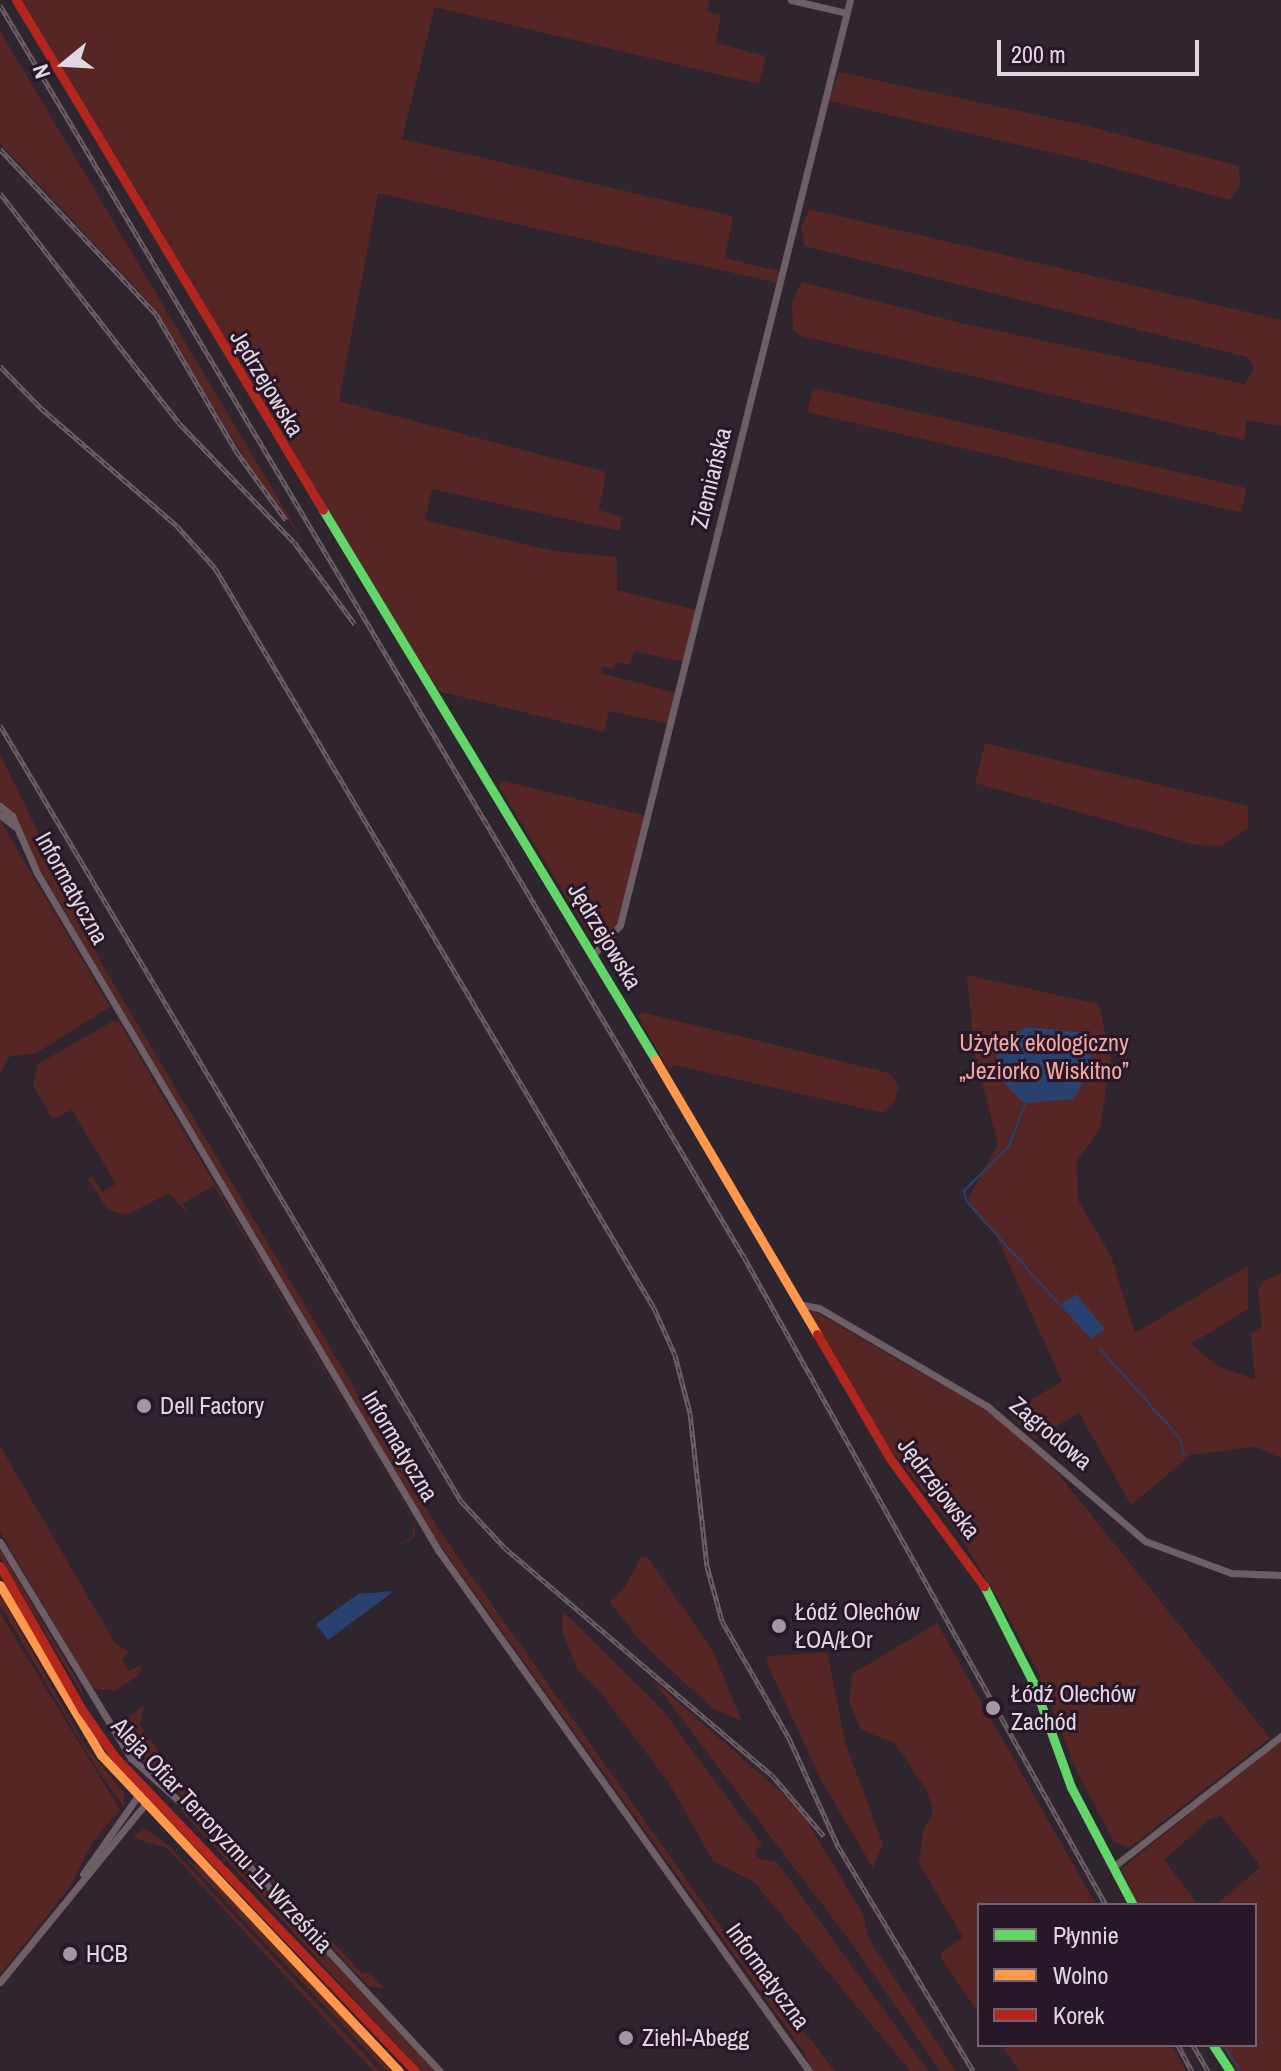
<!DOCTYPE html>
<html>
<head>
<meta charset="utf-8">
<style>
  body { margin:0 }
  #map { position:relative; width:1281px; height:2071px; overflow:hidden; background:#2e252f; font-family:"Archivo Narrow",sans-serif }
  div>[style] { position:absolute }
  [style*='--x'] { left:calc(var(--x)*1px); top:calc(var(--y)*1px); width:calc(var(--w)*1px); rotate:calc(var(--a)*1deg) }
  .green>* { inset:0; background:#562624; transform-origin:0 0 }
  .water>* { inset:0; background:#29416e }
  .stream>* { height:2px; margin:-1px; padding:0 1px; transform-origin:1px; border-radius:1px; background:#29416e }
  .street>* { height:7px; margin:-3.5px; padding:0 3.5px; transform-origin:3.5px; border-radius:3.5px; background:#6e5e65 }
  .fast>* { height:9px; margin:-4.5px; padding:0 4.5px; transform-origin:4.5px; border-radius:4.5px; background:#63d668 }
  .slow>* { height:9px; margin:-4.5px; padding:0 4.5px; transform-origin:4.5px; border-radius:4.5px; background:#ff974d }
  .jam>* { height:9px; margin:-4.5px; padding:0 4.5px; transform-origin:4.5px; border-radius:4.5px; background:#b3261e }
  .rail>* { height:5px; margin-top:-2.5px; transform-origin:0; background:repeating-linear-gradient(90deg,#271729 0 6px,#6a6066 0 12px); box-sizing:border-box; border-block:2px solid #6a6066 }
  .dots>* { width:22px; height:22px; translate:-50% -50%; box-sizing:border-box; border:4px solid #271729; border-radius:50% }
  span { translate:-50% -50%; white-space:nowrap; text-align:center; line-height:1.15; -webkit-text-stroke:6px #271729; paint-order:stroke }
  .street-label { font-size:24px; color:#e1d6e2 }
  .park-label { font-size:24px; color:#f5a69e }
  .poi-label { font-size:24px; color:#e1d6e2 }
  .left { translate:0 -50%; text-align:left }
  .legend { position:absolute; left:977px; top:1903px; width:280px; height:144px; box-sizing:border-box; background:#271729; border:2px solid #716373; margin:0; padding:10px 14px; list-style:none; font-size:24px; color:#e1d6e2 }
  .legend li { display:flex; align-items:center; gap:16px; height:40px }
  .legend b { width:40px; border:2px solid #716373 }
  .north { position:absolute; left:24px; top:24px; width:80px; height:80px; -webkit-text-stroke:6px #271729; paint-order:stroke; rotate:252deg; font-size:22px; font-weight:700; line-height:32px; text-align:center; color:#e1d6e2 }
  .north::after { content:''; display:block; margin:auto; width:28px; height:36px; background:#e1d6e2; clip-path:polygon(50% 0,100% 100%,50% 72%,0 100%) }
  .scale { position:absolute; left:997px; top:40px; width:202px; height:36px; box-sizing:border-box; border:4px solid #e1d6e2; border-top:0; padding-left:10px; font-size:24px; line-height:28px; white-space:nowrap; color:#e1d6e2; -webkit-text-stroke:6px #271729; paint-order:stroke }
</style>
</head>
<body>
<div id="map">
  <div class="green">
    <i style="clip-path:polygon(19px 0,710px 0,707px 12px,721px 15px,716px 43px,766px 56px,759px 84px,435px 7px,402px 139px,733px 216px,725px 258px,781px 272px,778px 283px,378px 193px,339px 401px,606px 472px,599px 510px,621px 517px,620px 531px,432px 489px,425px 520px,553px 551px,617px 557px,617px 590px,697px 610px,683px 662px,634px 651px,630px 665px,616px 662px,614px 669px,603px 666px,601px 673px,676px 693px,669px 724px,609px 711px,604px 732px,438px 691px)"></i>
    <i style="clip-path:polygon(0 31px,156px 293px,303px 540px,246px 461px,151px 304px,0 143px)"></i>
    <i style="clip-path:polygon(839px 72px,1084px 125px,1239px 166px,1240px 185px,1230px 200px,1080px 159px,829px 101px)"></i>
    <i style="clip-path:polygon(809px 209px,1281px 320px,1281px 426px,1246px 420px,1245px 440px,801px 336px,793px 331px,792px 302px,802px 282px,961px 323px,1245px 384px,1254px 367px,1247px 357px,805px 246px,801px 228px)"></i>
    <i style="left:813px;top:388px;width:445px;height:25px;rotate:13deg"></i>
    <i style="clip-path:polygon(985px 743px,1248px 806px,1248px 828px,1221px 846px,1196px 845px,975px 783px)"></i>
    <i style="clip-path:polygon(0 754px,103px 966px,437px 1527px,708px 1910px,835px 2071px,812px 2071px,803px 2051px,436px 1539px,0 802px)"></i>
    <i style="clip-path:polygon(504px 781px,646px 816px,617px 925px,597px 947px,498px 785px)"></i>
    <i style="clip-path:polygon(0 820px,110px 1007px,35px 1054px,10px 1056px,0 1073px)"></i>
    <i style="clip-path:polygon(967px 975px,1099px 1004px,1111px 1058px,1100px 1129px,1077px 1160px,1078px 1200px,1111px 1256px,1135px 1333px,1248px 1266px,1248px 1309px,1191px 1344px,1219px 1367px,1255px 1379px,1251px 1334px,1262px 1326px,1258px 1290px,1262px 1282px,1281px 1273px,1281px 1458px,1255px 1447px,1191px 1455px,1131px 1505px,1079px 1413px,1035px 1439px,1009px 1414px,1062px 1381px,994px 1231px,967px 1201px,998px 1144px,975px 1055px)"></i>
    <i style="clip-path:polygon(641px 1012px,889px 1073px,899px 1086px,894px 1103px,884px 1113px,674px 1065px,669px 1070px,638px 1016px)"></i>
    <i style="clip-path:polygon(113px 1021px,119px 1022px,414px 1521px,415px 1523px,415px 1533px,413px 1538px,409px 1541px,400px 1544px,412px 1537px,414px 1522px,214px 1186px,183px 1203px,187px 1213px,169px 1193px,127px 1215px,108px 1210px,88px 1179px,92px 1176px,102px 1192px,116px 1184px,72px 1110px,53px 1119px,33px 1085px,38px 1064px)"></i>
    <i style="clip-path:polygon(812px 1310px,994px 1415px,1056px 1471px,1270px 1738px,1129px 1848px,1114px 1842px,1077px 1772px,1038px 1672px,1000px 1602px,960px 1536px,885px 1443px,812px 1318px)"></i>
    <i style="clip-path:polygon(0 1446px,115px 1643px,129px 1653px,121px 1659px,129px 1671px,142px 1664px,139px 1675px,115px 1691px,93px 1688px,0 1532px)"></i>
    <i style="clip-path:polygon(0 1550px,81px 1687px,84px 1698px,0 1557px)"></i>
    <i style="clip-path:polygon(647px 1556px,713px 1651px,742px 1721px,713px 1709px,643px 1644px,609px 1602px,625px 1587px,641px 1557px)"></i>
    <i style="clip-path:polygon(0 1594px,84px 1744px,124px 1793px,124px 1807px,95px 1766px,0 1605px)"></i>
    <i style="clip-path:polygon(563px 1611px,662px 1709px,762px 1845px,755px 1851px,757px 1858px,777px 1862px,928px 2071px,910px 2071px,754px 1882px,713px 1861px,669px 1783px,602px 1694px,578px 1671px,562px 1631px)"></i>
    <i style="clip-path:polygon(0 1613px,120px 1810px,92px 1843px,70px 1887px,0 1975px)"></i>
    <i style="clip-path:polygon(937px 1623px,1096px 1905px,979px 1905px,979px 2013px,942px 1960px,941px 1953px,963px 1937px,919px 1864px,923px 1831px,933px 1812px,927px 1791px,895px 1743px,861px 1730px,849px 1700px,852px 1674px)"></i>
    <i style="clip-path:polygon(827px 1652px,846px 1745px,883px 1844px,873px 1868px,822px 1782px,766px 1661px,769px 1656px)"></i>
    <i style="clip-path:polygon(651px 1678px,800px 1809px,863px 1914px,868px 1938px,956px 2071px,940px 2071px,858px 1952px)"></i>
    <i style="clip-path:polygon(153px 1698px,144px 1706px,140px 1726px,180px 1780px,362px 1973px,369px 1973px,384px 1988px,369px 1987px,229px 1838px,138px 1757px,123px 1736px,121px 1724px)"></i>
    <i style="clip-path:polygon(1281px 1740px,1281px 2071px,1237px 2071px,1220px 2045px,1255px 2045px,1255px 1905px,1215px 1905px,1260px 1868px,1257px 1861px,1221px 1816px,1211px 1818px,1164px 1860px,1199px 1905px,1138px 1905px,1121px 1869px)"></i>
    <i style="clip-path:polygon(173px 1802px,231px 1853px,435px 2071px,421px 2071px)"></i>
    <i style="clip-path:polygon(143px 1827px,169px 1846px,380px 2071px,373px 2071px,167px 1848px,133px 1838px)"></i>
    <i style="clip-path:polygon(187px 1860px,201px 1867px,392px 2071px,386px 2071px)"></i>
    <i style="clip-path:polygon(1001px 2045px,1172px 2045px,1186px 2071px,1019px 2071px)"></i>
  </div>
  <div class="water">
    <i style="clip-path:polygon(1028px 1027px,1081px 1032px,1093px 1061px,1074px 1099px,1024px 1103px,999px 1078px,995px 1043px)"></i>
    <i style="clip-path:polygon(1076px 1294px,1105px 1329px,1091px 1339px,1060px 1305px)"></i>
    <i style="clip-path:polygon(394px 1591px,328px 1640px,316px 1624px,358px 1594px)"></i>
  </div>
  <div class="stream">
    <i style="--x:1025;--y:1104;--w:45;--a:110.9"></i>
    <i style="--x:1009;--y:1146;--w:64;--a:135"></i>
    <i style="--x:964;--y:1191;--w:11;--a:75"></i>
    <i style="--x:967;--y:1202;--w:139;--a:47.9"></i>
    <i style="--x:1100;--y:1349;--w:118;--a:48.1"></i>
    <i style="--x:1179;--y:1437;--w:19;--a:74"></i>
    <i style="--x:1224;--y:2045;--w:31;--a:58"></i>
  </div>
  <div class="street">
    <i style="--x:791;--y:0;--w:57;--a:13.1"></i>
    <i style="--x:0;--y:806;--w:16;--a:40"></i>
    <i style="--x:12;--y:816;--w:62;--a:66.3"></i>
    <i style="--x:37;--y:873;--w:787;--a:59.36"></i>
    <i style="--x:438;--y:1550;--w:640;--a:54.55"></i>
    <i style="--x:0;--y:815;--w:18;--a:38"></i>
    <i style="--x:593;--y:955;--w:40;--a:-48"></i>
    <i style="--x:620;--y:925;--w:953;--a:-76.04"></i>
    <i style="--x:798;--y:1304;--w:21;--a:11"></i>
    <i style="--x:819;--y:1308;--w:194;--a:30.3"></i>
    <i style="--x:987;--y:1406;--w:208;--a:40.5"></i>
    <i style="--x:1145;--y:1541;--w:92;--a:20.4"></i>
    <i style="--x:1231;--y:1573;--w:50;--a:2.3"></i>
    <i style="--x:0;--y:1542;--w:253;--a:58.8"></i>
    <i style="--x:131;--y:1758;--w:144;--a:41.9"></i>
    <i style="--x:238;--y:1854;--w:296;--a:47.1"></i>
    <i style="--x:1113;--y:1867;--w:213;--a:-37.9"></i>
    <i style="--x:83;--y:1874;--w:99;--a:-54.9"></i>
    <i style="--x:0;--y:1982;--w:236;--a:-50.8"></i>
  </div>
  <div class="fast">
    <i style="--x:323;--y:510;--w:642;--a:58.84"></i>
    <i style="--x:984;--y:1586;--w:108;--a:63"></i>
    <i style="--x:1033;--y:1682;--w:112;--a:70.1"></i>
    <i style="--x:1071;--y:1787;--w:133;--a:62.3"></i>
    <i style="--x:1213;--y:2045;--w:31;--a:57"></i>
  </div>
  <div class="slow">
    <i style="--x:655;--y:1059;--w:319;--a:59.5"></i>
    <i style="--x:0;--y:1585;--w:198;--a:59.3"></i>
    <i style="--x:101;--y:1755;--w:434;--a:46.7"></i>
  </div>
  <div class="jam">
    <i style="--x:16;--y:0;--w:595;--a:58.95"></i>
    <i style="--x:817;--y:1334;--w:146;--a:59.6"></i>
    <i style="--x:891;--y:1460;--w:157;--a:53.6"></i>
    <i style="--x:0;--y:1566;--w:166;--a:60.3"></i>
    <i style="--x:82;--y:1710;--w:57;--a:54.9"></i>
    <i style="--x:115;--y:1757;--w:434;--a:46.3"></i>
  </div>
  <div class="rail">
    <i style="--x:0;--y:5;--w:1456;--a:59.28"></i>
    <i style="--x:744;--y:1257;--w:742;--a:60.81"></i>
    <i style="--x:0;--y:149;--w:227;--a:46.6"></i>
    <i style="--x:156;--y:314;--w:159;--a:59.7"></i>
    <i style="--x:236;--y:451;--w:85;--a:54.1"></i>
    <i style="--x:0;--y:193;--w:291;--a:52.1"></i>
    <i style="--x:179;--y:423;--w:165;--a:46"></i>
    <i style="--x:294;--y:542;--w:102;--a:53.4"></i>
    <i style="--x:0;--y:366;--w:59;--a:45.7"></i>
    <i style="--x:41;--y:408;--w:180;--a:40.9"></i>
    <i style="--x:177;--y:526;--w:57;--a:47.9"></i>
    <i style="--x:215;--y:568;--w:860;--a:59.32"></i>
    <i style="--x:654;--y:1308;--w:51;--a:65.9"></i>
    <i style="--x:675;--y:1355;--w:60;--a:75.5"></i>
    <i style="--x:690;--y:1413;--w:154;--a:83.7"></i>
    <i style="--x:707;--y:1566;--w:57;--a:74.7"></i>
    <i style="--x:722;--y:1621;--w:135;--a:60.2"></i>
    <i style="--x:789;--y:1738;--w:119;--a:65.6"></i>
    <i style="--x:838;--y:1846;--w:262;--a:59"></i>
    <i style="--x:0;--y:725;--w:903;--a:59.29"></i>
    <i style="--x:461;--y:1501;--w:64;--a:46.9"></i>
    <i style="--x:505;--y:1548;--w:350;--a:40.4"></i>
    <i style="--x:772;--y:1775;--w:80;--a:49.6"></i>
    <i style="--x:1178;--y:2045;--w:30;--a:62"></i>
    <i style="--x:1193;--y:2045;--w:30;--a:60"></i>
  </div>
  <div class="dots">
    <i style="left:144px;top:1406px;background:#a298a3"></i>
    <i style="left:779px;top:1626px;background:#a298a3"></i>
    <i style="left:993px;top:1708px;background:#a298a3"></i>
    <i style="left:70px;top:1954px;background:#a298a3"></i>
    <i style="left:626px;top:2038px;background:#a298a3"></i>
  </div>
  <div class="street-label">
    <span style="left:267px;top:383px;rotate:59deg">Jędrzejowska</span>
    <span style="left:711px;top:478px;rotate:-76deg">Ziemiańska</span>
    <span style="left:72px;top:888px;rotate:61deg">Informatyczna</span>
    <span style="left:605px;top:936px;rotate:59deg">Jędrzejowska</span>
    <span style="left:1051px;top:1433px;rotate:40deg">Zagrodowa</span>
    <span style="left:400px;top:1446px;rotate:59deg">Informatyczna</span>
    <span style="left:939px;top:1488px;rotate:53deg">Jędrzejowska</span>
    <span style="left:222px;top:1835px;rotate:47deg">Aleja Ofiar Terroryzmu 11 Września</span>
    <span style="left:768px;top:1976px;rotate:54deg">Informatyczna</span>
  </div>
  <div class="park-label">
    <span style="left:1044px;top:1057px">Użytek ekologiczny<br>„Jeziorko Wiskitno”</span>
  </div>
  <div class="poi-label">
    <span class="left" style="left:160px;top:1406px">Dell Factory</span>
    <span class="left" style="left:795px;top:1626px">Łódź Olechów<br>ŁOA/ŁOr</span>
    <span class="left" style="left:1011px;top:1708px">Łódź Olechów<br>Zachód</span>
    <span class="left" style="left:86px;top:1954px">HCB</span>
    <span class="left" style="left:642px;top:2038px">Ziehl-Abegg</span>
  </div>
  <ul class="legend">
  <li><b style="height:10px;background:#63d668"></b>Płynnie</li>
  <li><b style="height:10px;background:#ff974d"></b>Wolno</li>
  <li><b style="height:10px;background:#b3261e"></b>Korek</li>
  </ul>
  <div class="north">N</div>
  <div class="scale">200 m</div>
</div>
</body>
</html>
